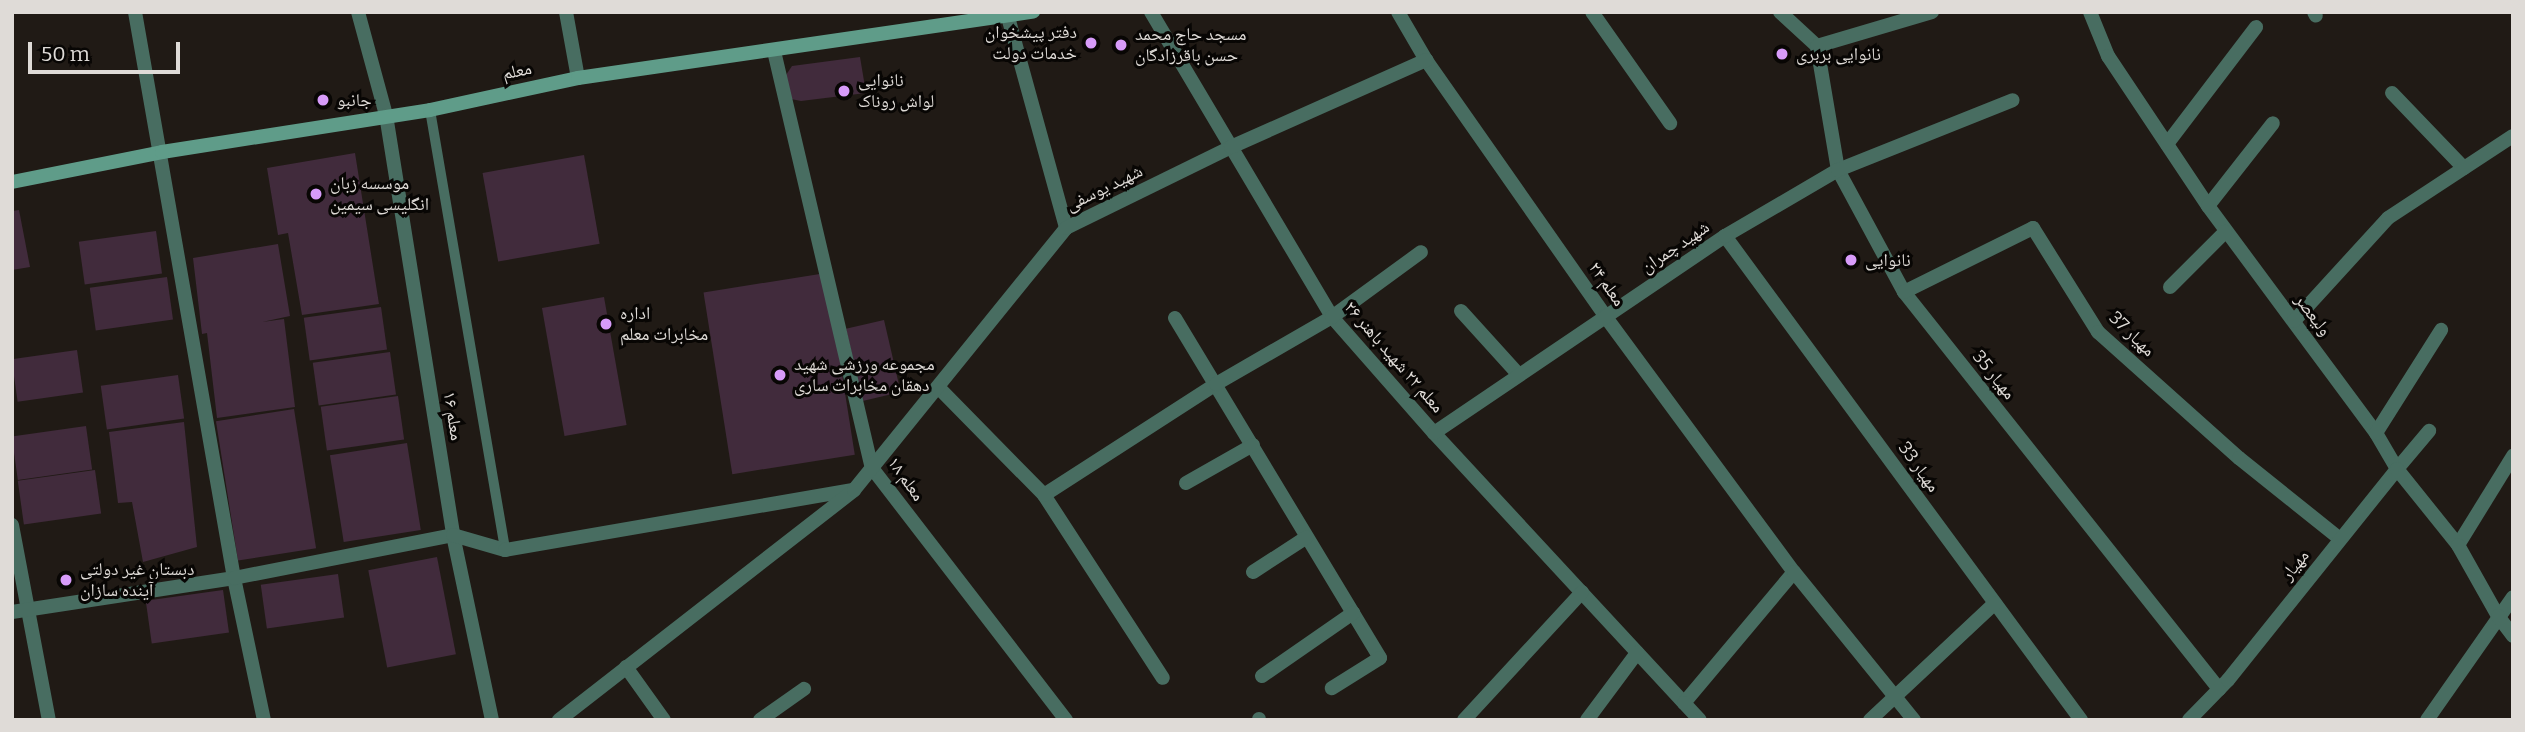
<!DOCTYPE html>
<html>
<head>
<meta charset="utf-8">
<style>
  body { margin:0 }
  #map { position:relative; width:2525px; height:732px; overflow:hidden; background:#201a15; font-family:Bitter,"Noto Naskh Arabic",serif }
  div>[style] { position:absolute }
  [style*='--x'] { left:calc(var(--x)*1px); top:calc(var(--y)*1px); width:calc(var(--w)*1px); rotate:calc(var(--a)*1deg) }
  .building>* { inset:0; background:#412b3c; transform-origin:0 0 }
  .service>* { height:10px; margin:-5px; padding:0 5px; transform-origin:5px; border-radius:5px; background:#486d61 }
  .minor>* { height:14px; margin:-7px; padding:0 7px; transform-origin:7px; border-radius:7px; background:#486d61 }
  .tertiary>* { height:14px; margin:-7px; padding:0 7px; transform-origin:7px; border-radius:7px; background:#486d61 }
  .secondary>* { height:14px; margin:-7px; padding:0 7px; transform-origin:7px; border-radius:7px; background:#5f9c89 }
  .dots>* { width:19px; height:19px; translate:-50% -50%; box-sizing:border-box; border:4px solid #080604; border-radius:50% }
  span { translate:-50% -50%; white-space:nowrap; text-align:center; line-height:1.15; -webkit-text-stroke:6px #080604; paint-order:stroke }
  .poi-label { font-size:18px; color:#dfdbd7 }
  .right { translate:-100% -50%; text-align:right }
  .left { translate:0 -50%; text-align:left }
  .street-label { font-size:18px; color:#dfdbd7 }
  .frame { position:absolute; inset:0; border:14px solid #dfdbd7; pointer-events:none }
  .scale { position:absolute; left:28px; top:42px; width:152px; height:32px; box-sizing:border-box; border:4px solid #dfdbd7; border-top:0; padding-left:9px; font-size:21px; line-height:24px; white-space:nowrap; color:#dfdbd7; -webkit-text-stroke:5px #080604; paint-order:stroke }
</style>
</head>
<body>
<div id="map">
  <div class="building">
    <i style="clip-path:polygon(860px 57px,866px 93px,801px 101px,791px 99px,786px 75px,792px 66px)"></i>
    <i style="clip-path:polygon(355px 153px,379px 304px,302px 315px,288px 233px,278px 235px,267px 168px)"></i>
    <i style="left:584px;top:155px;width:90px;height:103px;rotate:80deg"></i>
    <i style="clip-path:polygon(19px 210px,30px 267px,12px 270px,12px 211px)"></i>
    <i style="left:156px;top:231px;width:43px;height:78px;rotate:82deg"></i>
    <i style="clip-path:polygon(278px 244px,290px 316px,262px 322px,284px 319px,295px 407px,217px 418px,207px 333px,202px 334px,193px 258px)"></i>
    <i style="left:826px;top:273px;width:184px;height:124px;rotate:81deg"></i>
    <i style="left:167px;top:277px;width:43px;height:78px;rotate:82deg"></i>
    <i style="left:604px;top:297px;width:130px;height:63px;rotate:80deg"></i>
    <i style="left:381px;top:307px;width:43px;height:78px;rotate:82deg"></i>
    <i style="left:884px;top:320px;width:74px;height:39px;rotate:77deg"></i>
    <i style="left:77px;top:350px;width:43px;height:66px;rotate:82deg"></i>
    <i style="left:390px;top:352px;width:43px;height:78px;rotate:82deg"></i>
    <i style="left:178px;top:375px;width:44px;height:78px;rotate:82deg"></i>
    <i style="left:398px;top:396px;width:44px;height:78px;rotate:82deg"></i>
    <i style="left:294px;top:409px;width:141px;height:79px;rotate:81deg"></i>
    <i style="clip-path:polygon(184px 422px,197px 547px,143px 562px,132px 502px,118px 503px,109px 432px)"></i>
    <i style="left:86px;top:426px;width:44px;height:75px;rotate:82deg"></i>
    <i style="left:407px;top:443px;width:88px;height:78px;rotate:81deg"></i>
    <i style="left:95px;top:470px;width:44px;height:78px;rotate:82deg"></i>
    <i style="left:437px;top:557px;width:99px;height:70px;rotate:79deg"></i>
    <i style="left:338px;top:574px;width:44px;height:78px;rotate:82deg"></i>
    <i style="left:223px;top:590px;width:43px;height:78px;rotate:82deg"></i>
  </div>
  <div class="service">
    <i style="--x:430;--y:110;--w:446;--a:80.3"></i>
  </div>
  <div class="minor">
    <i style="--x:135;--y:12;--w:575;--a:80.08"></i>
    <i style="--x:234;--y:578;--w:145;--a:78.1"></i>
    <i style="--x:358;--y:12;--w:107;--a:74.8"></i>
    <i style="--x:386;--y:115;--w:425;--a:80.9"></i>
    <i style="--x:453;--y:535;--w:189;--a:78.1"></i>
    <i style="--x:566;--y:12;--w:67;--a:79.7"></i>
    <i style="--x:1151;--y:12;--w:355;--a:59.3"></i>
    <i style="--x:1332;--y:317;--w:154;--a:48.7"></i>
    <i style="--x:1434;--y:433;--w:368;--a:47.2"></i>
    <i style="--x:1684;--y:703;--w:171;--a:-50"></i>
    <i style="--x:1398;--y:12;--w:56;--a:59.7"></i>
    <i style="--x:1426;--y:60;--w:312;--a:55"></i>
    <i style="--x:1605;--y:316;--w:318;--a:53.6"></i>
    <i style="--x:1794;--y:572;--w:191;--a:51"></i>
    <i style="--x:1592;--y:12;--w:136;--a:54.9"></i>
    <i style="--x:1780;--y:12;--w:50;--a:42.6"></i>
    <i style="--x:2090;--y:12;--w:48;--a:67.8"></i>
    <i style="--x:2108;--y:56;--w:180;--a:56.3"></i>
    <i style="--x:2208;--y:206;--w:282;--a:53.5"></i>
    <i style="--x:2376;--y:433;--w:42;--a:59.7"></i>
    <i style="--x:2397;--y:469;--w:50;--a:-49.9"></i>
    <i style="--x:2314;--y:12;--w:4;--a:63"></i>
    <i style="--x:1008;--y:17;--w:219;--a:74.6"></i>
    <i style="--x:1817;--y:46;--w:126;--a:80.4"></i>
    <i style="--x:1838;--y:170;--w:139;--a:61.6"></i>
    <i style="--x:1904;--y:292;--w:507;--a:51.57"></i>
    <i style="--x:1817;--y:46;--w:120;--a:-16.5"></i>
    <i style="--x:774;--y:51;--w:428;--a:76.8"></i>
    <i style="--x:872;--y:468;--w:318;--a:52.4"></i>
    <i style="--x:2392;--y:93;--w:104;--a:46.2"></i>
    <i style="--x:2167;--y:144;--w:147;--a:-52.7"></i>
    <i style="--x:2208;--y:206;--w:105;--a:-51.9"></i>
    <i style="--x:1725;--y:236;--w:601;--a:53.66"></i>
    <i style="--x:2170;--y:287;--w:78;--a:-45"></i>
    <i style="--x:1904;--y:292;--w:144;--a:-26.4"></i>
    <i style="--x:2033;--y:228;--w:123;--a:58"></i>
    <i style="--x:2098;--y:332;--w:189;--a:41.8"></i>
    <i style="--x:2239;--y:458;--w:129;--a:38.7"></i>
    <i style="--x:1461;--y:311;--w:86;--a:47.8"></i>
    <i style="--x:1175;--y:318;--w:397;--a:58.9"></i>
    <i style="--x:1380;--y:658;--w:57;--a:148"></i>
    <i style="--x:2294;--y:321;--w:139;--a:-47.6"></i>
    <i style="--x:2388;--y:218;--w:149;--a:-33.3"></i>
    <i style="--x:938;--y:387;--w:151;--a:45.5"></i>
    <i style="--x:1044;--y:495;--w:218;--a:57"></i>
    <i style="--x:1434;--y:433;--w:351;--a:-34.1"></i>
    <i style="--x:1725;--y:236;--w:131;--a:-30.3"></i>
    <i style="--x:1838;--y:170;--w:188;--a:-21.8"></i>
    <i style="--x:2376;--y:433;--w:122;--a:-57.7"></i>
    <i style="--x:1186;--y:483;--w:77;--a:-29.6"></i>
    <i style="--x:1044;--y:495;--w:205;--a:-32.8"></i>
    <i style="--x:1216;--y:384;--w:134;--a:-30"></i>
    <i style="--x:1332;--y:317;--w:110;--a:-36.1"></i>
    <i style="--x:12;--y:525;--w:198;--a:79.3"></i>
    <i style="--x:2458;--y:545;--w:105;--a:-58.3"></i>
    <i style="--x:1253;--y:572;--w:64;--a:-32.9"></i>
    <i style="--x:12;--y:612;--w:225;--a:-8.7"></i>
    <i style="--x:234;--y:578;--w:223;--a:-11.1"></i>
    <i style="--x:453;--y:535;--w:54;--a:16.1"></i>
    <i style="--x:505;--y:550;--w:353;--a:-9.8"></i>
    <i style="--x:626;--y:667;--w:65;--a:54.4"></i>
    <i style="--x:1262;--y:676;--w:111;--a:-34.7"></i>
    <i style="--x:1684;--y:703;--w:23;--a:47"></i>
    <i style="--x:1259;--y:719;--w:1;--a:90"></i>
    <i style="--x:559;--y:720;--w:374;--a:-37.9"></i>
    <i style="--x:854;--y:490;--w:337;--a:-51"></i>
    <i style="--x:1066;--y:228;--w:184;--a:-26.1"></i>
    <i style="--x:1231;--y:147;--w:214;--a:-24"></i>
    <i style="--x:760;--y:720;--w:54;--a:-35.2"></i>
    <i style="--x:1464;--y:720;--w:174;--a:-47.3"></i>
    <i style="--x:1587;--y:720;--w:84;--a:-53.3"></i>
    <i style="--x:1870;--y:720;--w:171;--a:-43.1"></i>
    <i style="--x:2427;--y:720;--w:150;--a:-55"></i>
  </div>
  <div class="tertiary">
    <i style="--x:2189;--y:720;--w:56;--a:-45.7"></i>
    <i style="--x:2228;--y:680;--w:270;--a:-51.3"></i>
    <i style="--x:2397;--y:469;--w:97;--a:51.2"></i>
    <i style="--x:2458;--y:545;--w:81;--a:60.6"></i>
    <i style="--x:2498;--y:616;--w:25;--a:53"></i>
  </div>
  <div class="secondary">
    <i style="--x:12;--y:182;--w:153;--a:-11.3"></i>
    <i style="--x:162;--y:152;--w:271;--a:-8.9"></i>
    <i style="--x:430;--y:110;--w:151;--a:-12.2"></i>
    <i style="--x:578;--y:78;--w:460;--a:-8.3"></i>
  </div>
  <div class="dots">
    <i style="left:1091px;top:43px;background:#d79bf9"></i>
    <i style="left:1121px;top:45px;background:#d79bf9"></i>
    <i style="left:1782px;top:54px;background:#d79bf9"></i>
    <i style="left:844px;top:91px;background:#d79bf9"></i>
    <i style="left:323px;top:100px;background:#d79bf9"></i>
    <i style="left:316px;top:194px;background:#d79bf9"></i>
    <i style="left:1851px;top:260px;background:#d79bf9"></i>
    <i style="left:606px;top:324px;background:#d79bf9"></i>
    <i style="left:780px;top:375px;background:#d79bf9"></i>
    <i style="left:66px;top:580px;background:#d79bf9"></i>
  </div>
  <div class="poi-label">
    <span class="right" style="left:1077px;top:43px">دفتر پیشخوان<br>خدمات دولت</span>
    <span class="left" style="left:1135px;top:45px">مسجد حاج محمد<br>حسن باقرزادگان</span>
    <span class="left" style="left:1796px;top:54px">نانوایی بربری</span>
    <span class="left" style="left:858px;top:91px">نانوایی<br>لواش روناک</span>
    <span class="left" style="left:337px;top:100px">جانبو</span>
    <span class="left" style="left:330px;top:194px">موسسه زبان<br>انگلیسی سیمین</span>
    <span class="left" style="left:1865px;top:260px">نانوایی</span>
    <span class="left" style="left:620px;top:324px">اداره<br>مخابرات معلم</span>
    <span class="left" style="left:794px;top:375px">مجموعه ورزشی شهید<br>دهقان مخابرات ساری</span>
    <span class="left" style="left:80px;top:580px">دبستان غیر دولتی<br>آینده سازان</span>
  </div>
  <div class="street-label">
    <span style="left:517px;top:71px;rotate:-12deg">معلم</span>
    <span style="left:1104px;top:188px;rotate:-26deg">شهید یوسفی</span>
    <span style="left:1675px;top:247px;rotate:-34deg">شهید چمران</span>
    <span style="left:1607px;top:284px;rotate:55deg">معلم ۲۴</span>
    <span style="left:2313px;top:315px;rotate:53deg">ولیعصر</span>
    <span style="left:2132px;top:334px;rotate:44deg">مهیار 37</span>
    <span style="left:1394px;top:357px;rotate:49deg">معلم ۲۲ شهید باهنر ۲۶</span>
    <span style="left:1994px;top:375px;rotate:51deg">مهیار 35</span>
    <span style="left:453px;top:416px;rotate:81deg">معلم ۱۶</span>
    <span style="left:1919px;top:467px;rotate:54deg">مهیار 33</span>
    <span style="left:906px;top:479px;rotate:54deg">معلم ۱۸</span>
    <span style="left:2295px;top:565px;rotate:-51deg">مهیار</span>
  </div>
  <div class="frame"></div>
  <div class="scale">50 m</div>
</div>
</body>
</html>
